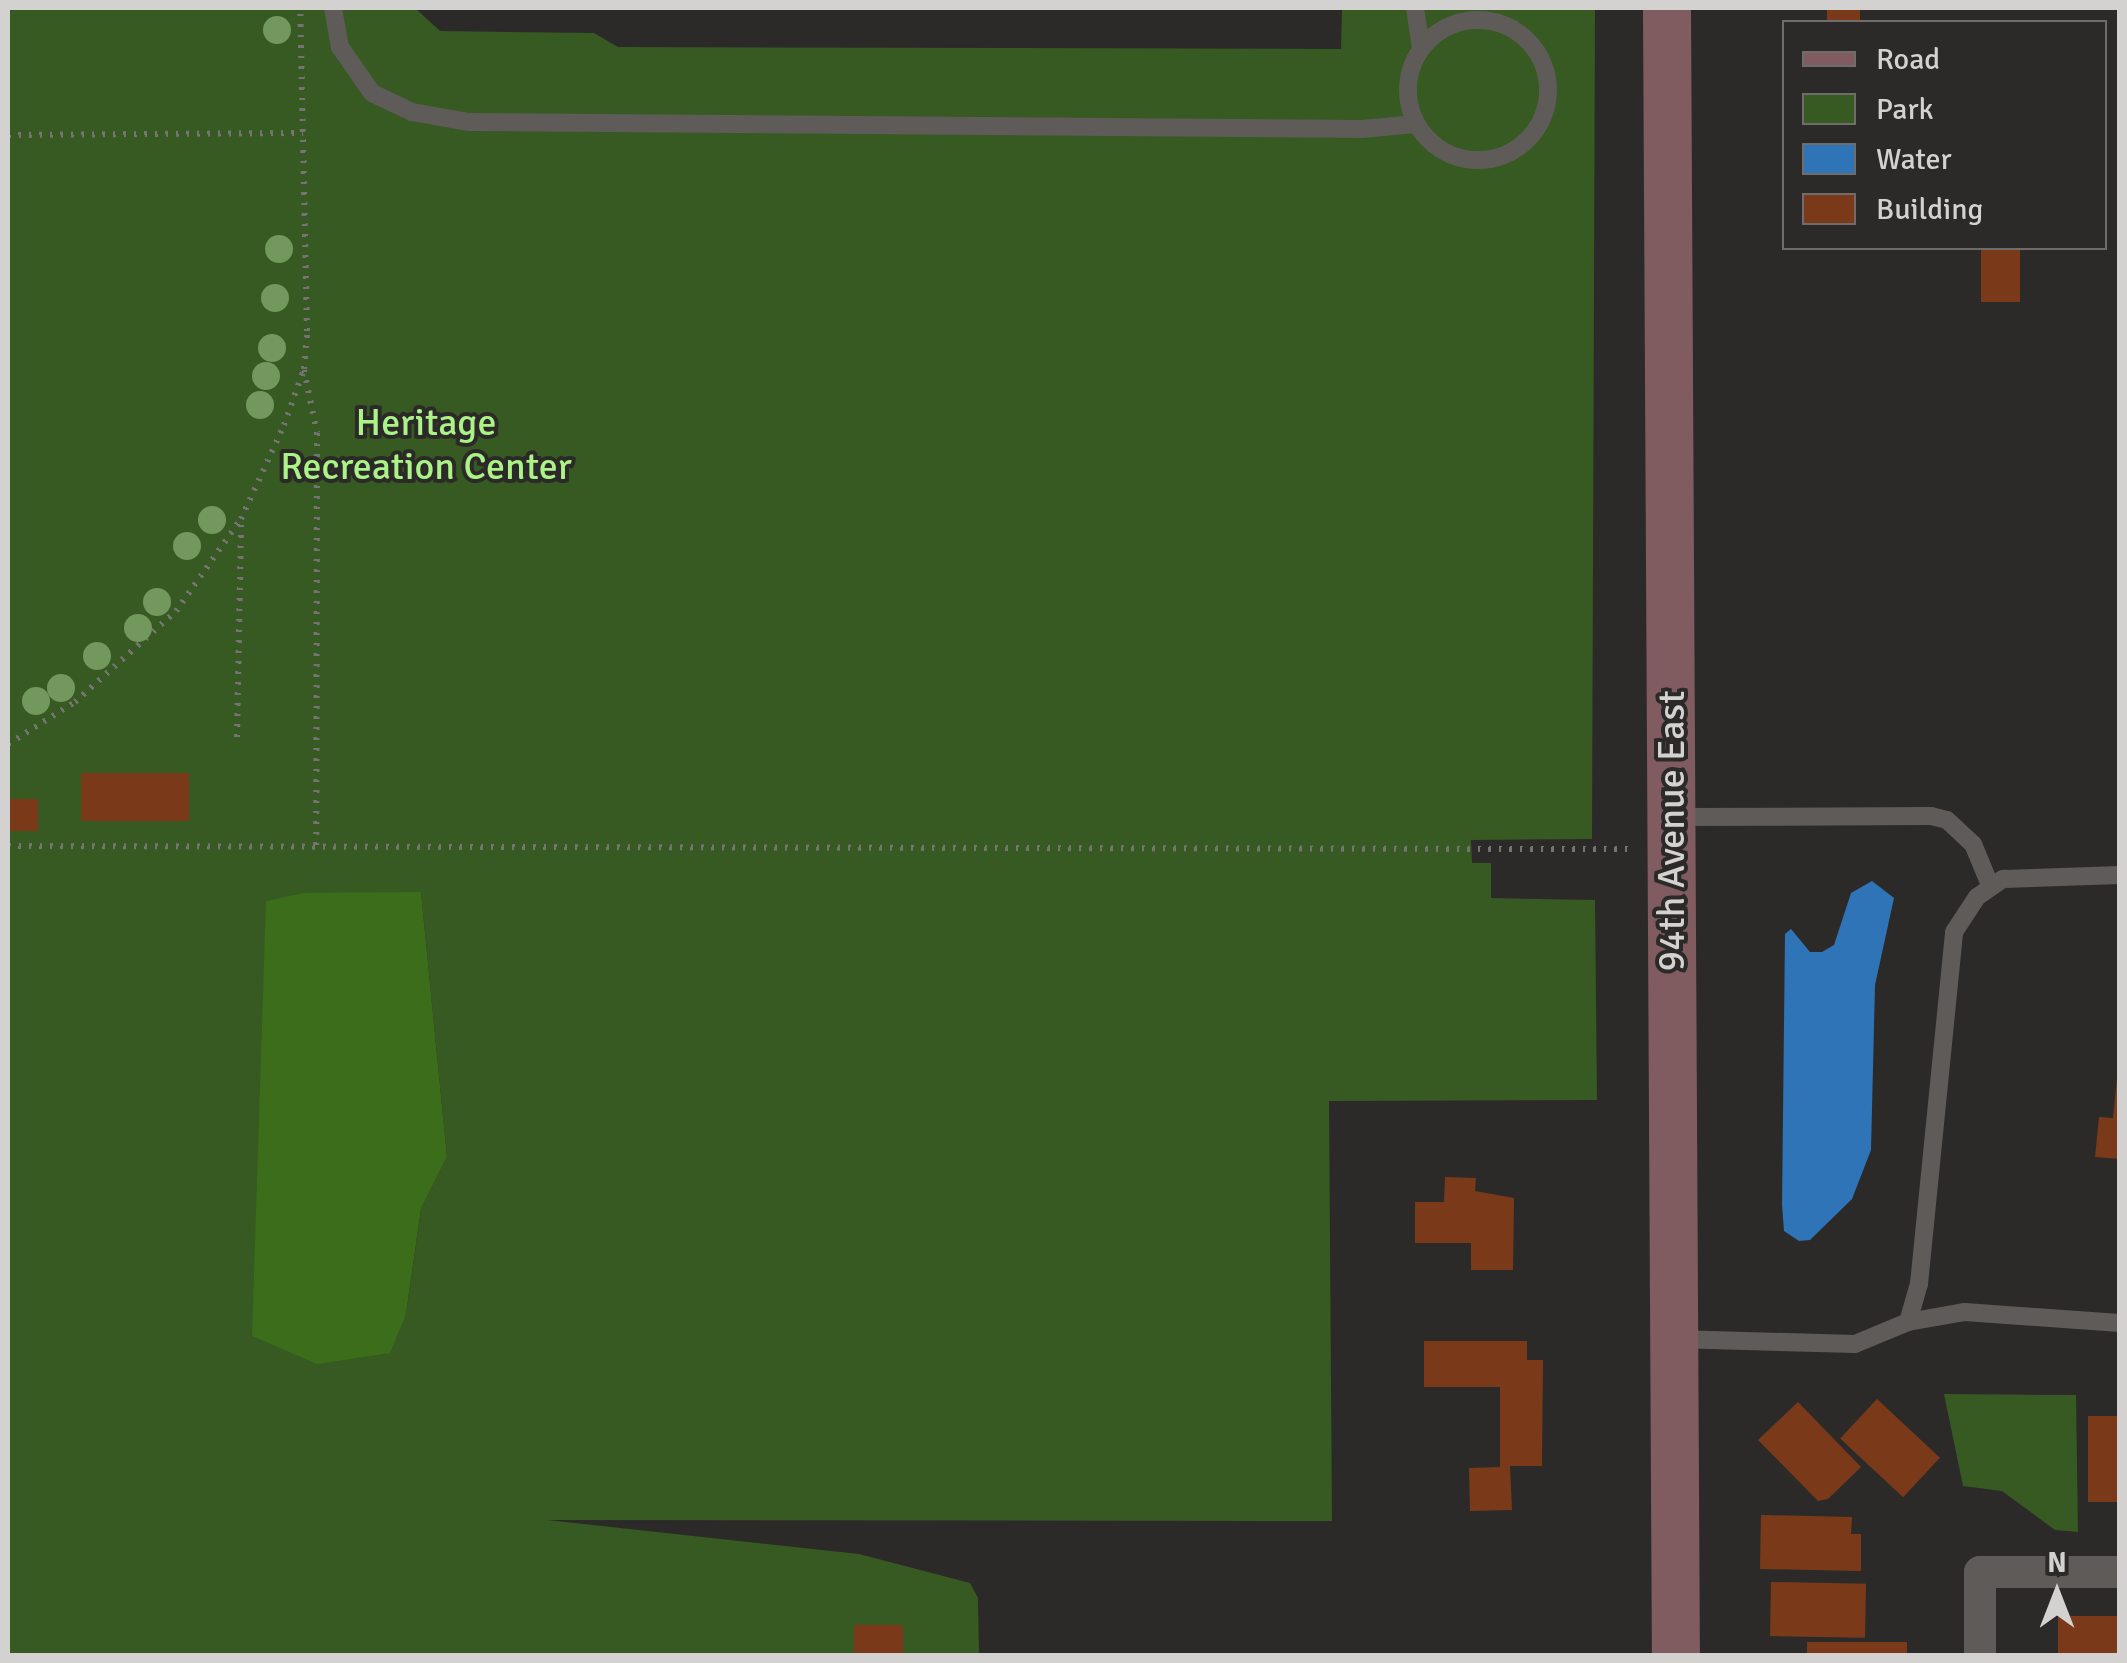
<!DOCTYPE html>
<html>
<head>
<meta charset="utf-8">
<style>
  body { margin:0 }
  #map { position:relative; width:2127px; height:1663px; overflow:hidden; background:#2c2a29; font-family:Signika,sans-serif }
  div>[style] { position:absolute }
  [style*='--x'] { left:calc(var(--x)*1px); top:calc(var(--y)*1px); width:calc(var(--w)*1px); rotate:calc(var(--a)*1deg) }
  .green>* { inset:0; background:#365a21 }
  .forest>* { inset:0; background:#3b6d1b }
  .water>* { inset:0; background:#2f74b6 }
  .building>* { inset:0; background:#7a3a1a; transform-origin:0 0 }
  .path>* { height:6px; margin-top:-3px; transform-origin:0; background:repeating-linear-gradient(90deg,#757473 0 2.5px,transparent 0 10.5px) }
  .lane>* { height:18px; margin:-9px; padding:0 9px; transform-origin:9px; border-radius:9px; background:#5e5b59 }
  .lane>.ring { margin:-9px; padding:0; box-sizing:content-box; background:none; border:18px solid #5e5b59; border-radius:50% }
  .street>* { height:32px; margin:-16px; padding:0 16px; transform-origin:16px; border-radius:16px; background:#5e5b59 }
  .secondary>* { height:48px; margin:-24px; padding:0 24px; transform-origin:24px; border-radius:24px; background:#805c60 }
  .trees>* { width:28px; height:28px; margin:-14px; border-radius:50%; background:#72985d }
  span { translate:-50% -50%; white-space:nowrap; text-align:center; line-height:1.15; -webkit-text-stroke:8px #2c2a29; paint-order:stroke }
  .park-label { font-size:38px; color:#abf287 }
  .street-label { font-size:38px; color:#d3d2d1 }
  .frame { position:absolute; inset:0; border:10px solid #d3d2d1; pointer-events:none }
  .legend { position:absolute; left:1782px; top:20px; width:325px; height:230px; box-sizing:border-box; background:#2c2a29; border:2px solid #6f6d6c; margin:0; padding:12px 18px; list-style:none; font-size:30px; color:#d3d2d1 }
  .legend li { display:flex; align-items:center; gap:20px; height:50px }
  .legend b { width:50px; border:2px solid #6f6d6c }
  .north { position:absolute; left:2007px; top:1543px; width:100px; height:100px; -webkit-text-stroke:8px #2c2a29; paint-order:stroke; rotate:0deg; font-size:28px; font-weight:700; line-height:40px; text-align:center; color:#d3d2d1 }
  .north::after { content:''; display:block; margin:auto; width:35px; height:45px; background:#d3d2d1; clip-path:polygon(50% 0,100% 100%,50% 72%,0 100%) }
</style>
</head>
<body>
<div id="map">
  <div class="green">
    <i style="clip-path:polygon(evenodd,8px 8px,415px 8px,440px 31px,594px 33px,618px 47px,1341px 49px,1342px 8px,1595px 8px,1592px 839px,1471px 840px,1472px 863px,1491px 863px,1491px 898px,1595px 900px,1597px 1100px,1329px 1101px,1332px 1521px,547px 1520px,859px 1554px,970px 1583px,978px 1598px,979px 1655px,8px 1656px,8px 8px,421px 892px,447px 1157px,421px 1209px,406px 1314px,421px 892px)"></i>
    <i style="clip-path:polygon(1944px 1394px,2076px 1395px,2078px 1532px,2055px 1530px,2002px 1491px,1963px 1486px)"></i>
  </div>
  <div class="forest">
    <i style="clip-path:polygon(421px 892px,447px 1157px,421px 1209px,406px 1314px,390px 1353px,317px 1364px,252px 1336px,266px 901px,304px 893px)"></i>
  </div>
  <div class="water">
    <i style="clip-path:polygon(1872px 881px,1894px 898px,1875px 985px,1871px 1150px,1852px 1199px,1810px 1240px,1799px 1241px,1784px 1231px,1782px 1205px,1785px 934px,1791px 929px,1810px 952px,1822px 952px,1834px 945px,1851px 893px)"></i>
  </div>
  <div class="building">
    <i style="left:1827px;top:8px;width:33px;height:14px"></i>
    <i style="left:1981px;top:248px;width:39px;height:54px"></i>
    <i style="left:189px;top:773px;width:48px;height:108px;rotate:90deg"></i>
    <i style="left:8px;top:799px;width:30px;height:32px"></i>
    <i style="clip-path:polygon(2117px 1078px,2120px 1159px,2095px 1157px,2099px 1117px,2113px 1118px)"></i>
    <i style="clip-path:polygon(1445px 1177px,1476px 1178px,1475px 1191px,1514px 1198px,1513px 1270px,1471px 1270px,1471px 1243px,1415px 1243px,1415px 1202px,1444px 1202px)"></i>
    <i style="clip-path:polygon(1424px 1341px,1527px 1341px,1527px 1360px,1543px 1360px,1542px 1466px,1510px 1466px,1512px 1510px,1470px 1511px,1469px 1468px,1500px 1467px,1500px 1387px,1424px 1387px)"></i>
    <i style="left:1877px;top:1399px;width:86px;height:54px;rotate:43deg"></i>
    <i style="clip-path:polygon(1798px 1402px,1861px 1467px,1828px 1499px,1818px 1501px,1758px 1440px)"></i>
    <i style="left:2088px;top:1416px;width:32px;height:86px"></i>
    <i style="clip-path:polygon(1761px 1515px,1852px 1517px,1851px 1534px,1861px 1534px,1861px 1571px,1760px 1569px)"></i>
    <i style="left:1771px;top:1582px;width:95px;height:54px;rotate:1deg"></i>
    <i style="left:2058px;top:1616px;width:62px;height:40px"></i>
    <i style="left:854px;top:1625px;width:49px;height:31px"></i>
    <i style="left:1907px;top:1642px;width:14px;height:100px;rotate:90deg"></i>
  </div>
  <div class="path">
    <i style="--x:8;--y:135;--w:295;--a:-0.4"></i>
    <i style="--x:304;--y:370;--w:64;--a:78.3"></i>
    <i style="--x:317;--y:433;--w:413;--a:90.1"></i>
    <i style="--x:237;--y:737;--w:217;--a:-88.9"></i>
    <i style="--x:8;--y:744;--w:79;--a:-32.1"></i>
    <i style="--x:75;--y:702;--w:136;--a:-42"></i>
    <i style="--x:176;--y:611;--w:113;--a:-54.8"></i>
    <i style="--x:241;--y:519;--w:103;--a:-65.4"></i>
    <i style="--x:284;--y:425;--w:59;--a:-70.3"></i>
    <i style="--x:304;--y:369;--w:38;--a:-85"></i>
    <i style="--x:307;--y:331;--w:323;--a:-91.2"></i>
    <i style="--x:8;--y:846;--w:1622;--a:0.11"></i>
  </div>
  <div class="lane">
    <i style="--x:333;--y:8;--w:40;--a:80"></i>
    <i style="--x:340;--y:47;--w:56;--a:55.2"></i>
    <i style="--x:372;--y:93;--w:44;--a:25.4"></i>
    <i style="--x:412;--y:112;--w:58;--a:10"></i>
    <i style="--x:469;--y:122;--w:893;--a:0.45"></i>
    <i style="--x:1362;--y:129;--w:54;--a:-5.3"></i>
    <i style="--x:1415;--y:8;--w:40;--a:81.5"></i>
    <i class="ring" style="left:1408px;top:20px;width:122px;height:122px"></i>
    <i style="--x:1674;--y:817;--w:257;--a:-0.2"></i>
    <i style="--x:1931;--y:816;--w:16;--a:14"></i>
    <i style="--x:1947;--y:820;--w:35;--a:43"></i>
    <i style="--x:1973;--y:844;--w:44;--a:67.5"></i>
    <i style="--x:1908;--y:1322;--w:40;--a:-74"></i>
    <i style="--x:1919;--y:1284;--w:354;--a:-84.3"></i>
    <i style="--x:1954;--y:932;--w:42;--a:-56.7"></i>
    <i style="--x:1977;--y:897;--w:32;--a:-35"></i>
    <i style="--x:2003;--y:879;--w:117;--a:-2"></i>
    <i style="--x:1675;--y:1339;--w:180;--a:1.6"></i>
    <i style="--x:1855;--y:1344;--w:57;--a:-22.5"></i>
    <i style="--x:1908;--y:1322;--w:58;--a:-10"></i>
    <i style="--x:1965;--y:1312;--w:155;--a:4.1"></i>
  </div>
  <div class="street">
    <i style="--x:1980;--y:1656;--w:84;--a:-90"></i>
    <i style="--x:1980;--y:1572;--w:140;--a:0"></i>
  </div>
  <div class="secondary">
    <i style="--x:1667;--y:8;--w:1648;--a:89.69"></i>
  </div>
  <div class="trees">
    <i style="left:277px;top:30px"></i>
    <i style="left:279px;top:249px"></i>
    <i style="left:275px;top:298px"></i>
    <i style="left:272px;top:348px"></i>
    <i style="left:266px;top:376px"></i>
    <i style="left:260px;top:405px"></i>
    <i style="left:212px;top:520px"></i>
    <i style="left:187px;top:546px"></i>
    <i style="left:157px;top:602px"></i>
    <i style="left:138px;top:628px"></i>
    <i style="left:97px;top:656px"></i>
    <i style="left:61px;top:688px"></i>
    <i style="left:36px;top:701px"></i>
  </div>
  <div class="park-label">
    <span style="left:426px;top:445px">Heritage<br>Recreation Center</span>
  </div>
  <div class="street-label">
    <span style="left:1672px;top:831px;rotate:-90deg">94th Avenue East</span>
  </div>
  <div class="frame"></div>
  <ul class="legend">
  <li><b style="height:12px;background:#805c60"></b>Road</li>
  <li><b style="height:28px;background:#365a21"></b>Park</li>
  <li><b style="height:28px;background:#2f74b6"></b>Water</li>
  <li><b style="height:28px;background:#7a3a1a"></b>Building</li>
  </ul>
  <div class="north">N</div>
</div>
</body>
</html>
